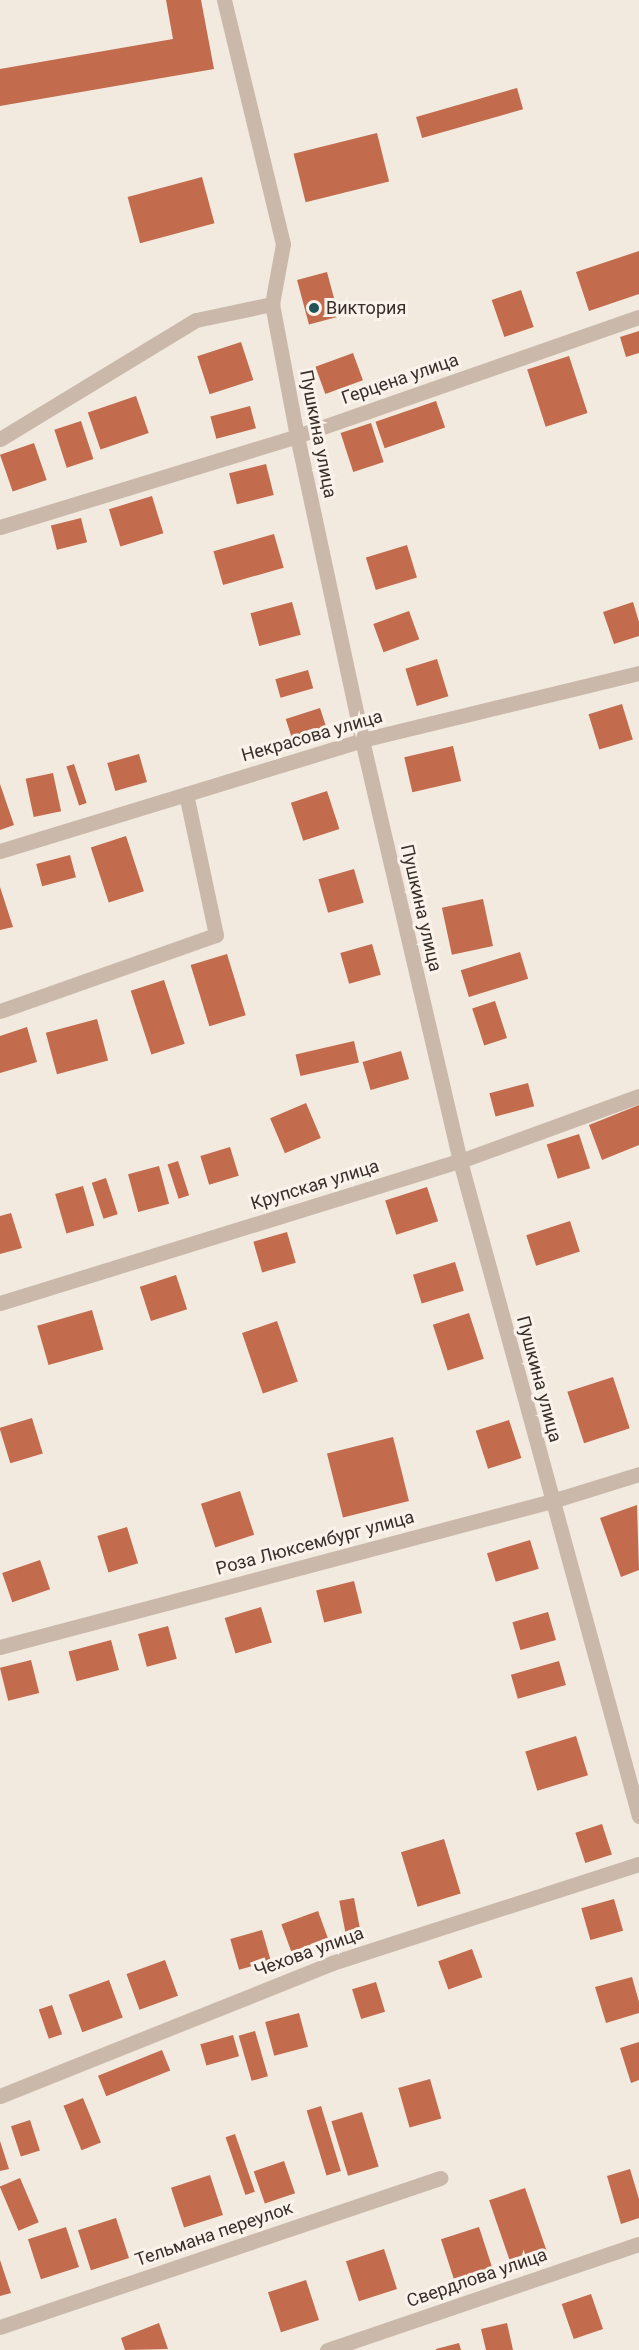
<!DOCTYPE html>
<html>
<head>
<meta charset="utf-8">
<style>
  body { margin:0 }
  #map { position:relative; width:639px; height:2350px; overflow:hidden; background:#f2e9df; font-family:Roboto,sans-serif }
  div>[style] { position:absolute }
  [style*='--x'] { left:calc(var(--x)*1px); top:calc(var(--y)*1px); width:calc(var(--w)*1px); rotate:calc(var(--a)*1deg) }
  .building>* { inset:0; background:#c26b4d; transform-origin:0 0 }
  .minor>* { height:15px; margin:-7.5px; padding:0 7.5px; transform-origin:7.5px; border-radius:7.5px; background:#cab9ab }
  .dots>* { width:16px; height:16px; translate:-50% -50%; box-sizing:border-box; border:3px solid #faf3eb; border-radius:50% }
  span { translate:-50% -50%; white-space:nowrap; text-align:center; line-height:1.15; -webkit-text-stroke:6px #faf3eb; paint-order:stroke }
  .poi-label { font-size:18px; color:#382e2a }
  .left { translate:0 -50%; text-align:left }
  .street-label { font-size:18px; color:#382e2a }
</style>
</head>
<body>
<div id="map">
  <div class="building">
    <i style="clip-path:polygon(166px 0,201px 0,214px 69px,0 106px,0 69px,173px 39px)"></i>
    <i style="left:517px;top:88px;width:22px;height:105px;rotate:74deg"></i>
    <i style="left:377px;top:133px;width:50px;height:86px;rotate:76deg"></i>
    <i style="left:202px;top:177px;width:48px;height:77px;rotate:75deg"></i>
    <i style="clip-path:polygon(639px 251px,639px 294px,589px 311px,576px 272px)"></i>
    <i style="left:327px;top:272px;width:46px;height:31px;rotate:75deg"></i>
    <i style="left:521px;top:290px;width:39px;height:31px;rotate:71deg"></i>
    <i style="clip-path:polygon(639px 331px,639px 353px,626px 357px,620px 337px)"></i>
    <i style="left:241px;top:342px;width:40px;height:46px;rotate:72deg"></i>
    <i style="left:353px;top:353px;width:29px;height:40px;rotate:70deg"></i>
    <i style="left:569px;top:356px;width:60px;height:44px;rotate:72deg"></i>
    <i style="left:136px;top:396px;width:39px;height:51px;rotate:71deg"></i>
    <i style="left:436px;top:401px;width:28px;height:64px;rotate:71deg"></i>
    <i style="left:250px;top:406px;width:23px;height:41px;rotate:75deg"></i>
    <i style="left:81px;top:421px;width:40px;height:28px;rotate:72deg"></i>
    <i style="left:371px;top:423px;width:41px;height:32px;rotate:72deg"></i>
    <i style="left:34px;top:443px;width:39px;height:36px;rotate:71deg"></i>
    <i style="left:266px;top:464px;width:32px;height:38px;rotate:76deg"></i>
    <i style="left:152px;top:496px;width:39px;height:45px;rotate:73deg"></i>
    <i style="left:81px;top:518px;width:25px;height:31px;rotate:76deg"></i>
    <i style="left:274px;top:534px;width:35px;height:63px;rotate:74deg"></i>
    <i style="left:407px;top:545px;width:34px;height:43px;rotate:73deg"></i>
    <i style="left:292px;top:602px;width:34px;height:43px;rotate:75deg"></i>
    <i style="clip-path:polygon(633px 602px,639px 622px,639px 636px,614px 644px,603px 612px)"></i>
    <i style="left:409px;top:611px;width:30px;height:38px;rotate:70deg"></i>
    <i style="left:437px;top:659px;width:39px;height:33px;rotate:73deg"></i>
    <i style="left:308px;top:670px;width:19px;height:34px;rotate:74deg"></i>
    <i style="left:622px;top:704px;width:37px;height:35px;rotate:73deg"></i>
    <i style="left:320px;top:708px;width:25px;height:36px;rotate:72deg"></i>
    <i style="left:453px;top:746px;width:36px;height:50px;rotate:77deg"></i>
    <i style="left:139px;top:754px;width:29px;height:33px;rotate:74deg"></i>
    <i style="left:74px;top:764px;width:41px;height:8px;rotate:72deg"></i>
    <i style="left:53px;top:773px;width:39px;height:28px;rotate:78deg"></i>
    <i style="clip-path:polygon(0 784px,14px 825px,0 830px)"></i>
    <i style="left:327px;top:791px;width:40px;height:38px;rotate:72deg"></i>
    <i style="left:126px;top:836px;width:58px;height:37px;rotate:72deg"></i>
    <i style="left:70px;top:855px;width:23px;height:35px;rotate:75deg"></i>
    <i style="left:354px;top:869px;width:35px;height:37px;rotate:74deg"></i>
    <i style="clip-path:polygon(0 887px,13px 927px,0 930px)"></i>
    <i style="left:483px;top:899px;width:48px;height:42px;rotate:78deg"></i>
    <i style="left:372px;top:944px;width:32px;height:33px;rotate:74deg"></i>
    <i style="left:520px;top:952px;width:28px;height:62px;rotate:73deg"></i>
    <i style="left:227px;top:954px;width:64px;height:38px;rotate:73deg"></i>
    <i style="left:164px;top:980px;width:67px;height:35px;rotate:72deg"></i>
    <i style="left:495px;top:1001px;width:39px;height:24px;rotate:72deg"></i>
    <i style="left:97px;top:1019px;width:43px;height:53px;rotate:75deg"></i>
    <i style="clip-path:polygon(27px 1027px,37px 1062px,0 1073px,0 1036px)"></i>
    <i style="left:354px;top:1041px;width:22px;height:60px;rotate:77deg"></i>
    <i style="left:401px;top:1051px;width:29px;height:40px;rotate:74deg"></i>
    <i style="left:528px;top:1083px;width:24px;height:40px;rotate:75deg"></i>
    <i style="left:306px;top:1103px;width:38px;height:39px;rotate:67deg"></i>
    <i style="clip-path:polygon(639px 1105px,639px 1145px,602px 1160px,589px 1125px)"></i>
    <i style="left:579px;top:1134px;width:36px;height:34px;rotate:72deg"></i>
    <i style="left:230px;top:1147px;width:30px;height:31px;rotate:73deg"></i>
    <i style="left:178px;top:1161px;width:36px;height:11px;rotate:72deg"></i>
    <i style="left:159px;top:1166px;width:39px;height:32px;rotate:75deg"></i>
    <i style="left:106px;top:1178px;width:38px;height:15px;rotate:72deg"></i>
    <i style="left:83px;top:1186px;width:41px;height:29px;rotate:74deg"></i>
    <i style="left:427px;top:1187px;width:36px;height:44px;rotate:72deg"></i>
    <i style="clip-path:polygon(11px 1213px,22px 1248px,0 1254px,0 1216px)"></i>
    <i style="left:570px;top:1221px;width:32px;height:46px;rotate:72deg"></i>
    <i style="left:287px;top:1232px;width:32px;height:35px;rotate:74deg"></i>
    <i style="left:455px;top:1262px;width:30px;height:44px;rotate:73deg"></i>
    <i style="left:176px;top:1275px;width:36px;height:38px;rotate:72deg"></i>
    <i style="left:92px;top:1310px;width:41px;height:57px;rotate:74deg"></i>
    <i style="left:469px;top:1313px;width:48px;height:38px;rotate:72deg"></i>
    <i style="left:277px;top:1321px;width:64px;height:37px;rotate:71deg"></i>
    <i style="left:613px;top:1377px;width:54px;height:48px;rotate:72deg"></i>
    <i style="left:32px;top:1418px;width:37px;height:34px;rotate:73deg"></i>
    <i style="left:509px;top:1420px;width:40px;height:35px;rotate:72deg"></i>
    <i style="left:393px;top:1437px;width:66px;height:68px;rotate:76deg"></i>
    <i style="left:240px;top:1491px;width:46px;height:41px;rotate:72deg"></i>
    <i style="clip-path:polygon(637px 1505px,639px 1570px,621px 1577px,600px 1518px)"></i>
    <i style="left:127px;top:1527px;width:38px;height:31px;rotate:73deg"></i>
    <i style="left:530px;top:1540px;width:30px;height:45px;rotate:73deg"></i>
    <i style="left:40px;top:1560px;width:31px;height:40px;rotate:71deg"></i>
    <i style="left:354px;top:1581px;width:33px;height:39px;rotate:76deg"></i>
    <i style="left:261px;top:1607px;width:37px;height:38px;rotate:73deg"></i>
    <i style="left:548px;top:1612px;width:29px;height:37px;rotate:74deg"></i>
    <i style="left:168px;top:1626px;width:34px;height:31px;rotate:75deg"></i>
    <i style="left:111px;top:1640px;width:31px;height:44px;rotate:75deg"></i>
    <i style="left:31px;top:1660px;width:34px;height:32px;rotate:76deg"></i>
    <i style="left:559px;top:1661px;width:25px;height:50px;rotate:74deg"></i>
    <i style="left:576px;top:1736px;width:41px;height:53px;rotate:73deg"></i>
    <i style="left:602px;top:1824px;width:32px;height:28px;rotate:72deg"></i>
    <i style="left:444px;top:1839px;width:57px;height:45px;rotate:73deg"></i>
    <i style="left:354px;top:1898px;width:42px;height:15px;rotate:79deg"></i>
    <i style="left:614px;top:1899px;width:33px;height:34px;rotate:74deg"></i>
    <i style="left:318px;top:1911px;width:29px;height:39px;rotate:70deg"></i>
    <i style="left:262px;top:1930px;width:32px;height:33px;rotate:74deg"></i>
    <i style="left:472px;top:1949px;width:30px;height:36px;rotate:70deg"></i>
    <i style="left:165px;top:1960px;width:38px;height:41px;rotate:70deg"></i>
    <i style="clip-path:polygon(632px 1977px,639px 2002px,639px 2013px,606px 2023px,595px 1987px)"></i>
    <i style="left:109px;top:1980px;width:40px;height:43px;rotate:70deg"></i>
    <i style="left:376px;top:1982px;width:31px;height:25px;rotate:73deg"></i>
    <i style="left:52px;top:2005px;width:31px;height:14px;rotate:71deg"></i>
    <i style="left:299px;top:2013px;width:35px;height:35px;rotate:75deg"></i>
    <i style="left:255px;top:2031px;width:47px;height:17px;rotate:74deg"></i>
    <i style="left:233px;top:2035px;width:22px;height:34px;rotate:74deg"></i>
    <i style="clip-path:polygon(639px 2042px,639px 2080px,631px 2083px,620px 2048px)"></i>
    <i style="left:162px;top:2050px;width:22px;height:69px;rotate:68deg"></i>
    <i style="left:430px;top:2079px;width:41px;height:33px;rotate:74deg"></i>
    <i style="left:83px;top:2098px;width:48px;height:21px;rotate:68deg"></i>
    <i style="left:321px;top:2106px;width:68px;height:15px;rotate:73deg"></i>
    <i style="left:362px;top:2112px;width:57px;height:32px;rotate:73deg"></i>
    <i style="left:30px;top:2120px;width:32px;height:20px;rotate:72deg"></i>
    <i style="left:235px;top:2134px;width:61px;height:10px;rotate:71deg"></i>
    <i style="clip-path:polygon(0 2141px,9px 2169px,0 2171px)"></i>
    <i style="left:284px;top:2161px;width:34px;height:32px;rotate:71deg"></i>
    <i style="clip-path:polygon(630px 2169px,639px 2199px,639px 2218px,621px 2224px,607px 2176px)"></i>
    <i style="left:210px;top:2175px;width:42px;height:41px;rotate:72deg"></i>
    <i style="left:20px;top:2178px;width:48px;height:22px;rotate:67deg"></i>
    <i style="left:525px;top:2188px;width:70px;height:38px;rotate:71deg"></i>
    <i style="left:116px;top:2218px;width:42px;height:40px;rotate:72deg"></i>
    <i style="left:66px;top:2227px;width:42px;height:40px;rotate:72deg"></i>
    <i style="left:479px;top:2227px;width:42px;height:40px;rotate:72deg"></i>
    <i style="left:384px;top:2249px;width:42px;height:40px;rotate:72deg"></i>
    <i style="clip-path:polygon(0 2260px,11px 2293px,0 2296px)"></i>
    <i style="left:306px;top:2280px;width:42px;height:40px;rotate:72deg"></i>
    <i style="left:591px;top:2294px;width:37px;height:31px;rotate:71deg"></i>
    <i style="clip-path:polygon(159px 2323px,168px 2349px,125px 2350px,121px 2338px)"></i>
    <i style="clip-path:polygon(507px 2323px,513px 2350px,486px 2350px,481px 2329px)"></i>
    <i style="clip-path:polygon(459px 2343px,461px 2350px,436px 2350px,436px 2349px)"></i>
  </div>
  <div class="minor">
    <i style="--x:224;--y:0;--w:251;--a:76.4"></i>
    <i style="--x:283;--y:244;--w:61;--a:100.4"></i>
    <i style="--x:272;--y:304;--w:134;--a:79.3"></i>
    <i style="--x:297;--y:436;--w:311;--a:77.9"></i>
    <i style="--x:362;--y:740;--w:432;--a:76.9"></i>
    <i style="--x:460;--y:1161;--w:679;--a:74.72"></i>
    <i style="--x:0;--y:439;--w:229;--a:-31.3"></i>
    <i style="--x:196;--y:320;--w:78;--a:-11.9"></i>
    <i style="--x:0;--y:527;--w:311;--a:-17"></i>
    <i style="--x:297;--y:436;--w:362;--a:-19.2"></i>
    <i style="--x:0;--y:851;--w:379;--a:-17"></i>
    <i style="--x:362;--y:740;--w:285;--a:-13.6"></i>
    <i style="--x:0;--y:1011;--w:229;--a:-19.4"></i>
    <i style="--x:216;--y:935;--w:144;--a:-102"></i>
    <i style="--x:0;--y:1303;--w:481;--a:-17.2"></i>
    <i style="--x:460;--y:1161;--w:190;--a:-20"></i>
    <i style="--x:0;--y:1647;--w:571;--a:-14.82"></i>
    <i style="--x:552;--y:1501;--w:91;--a:-17.2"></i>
    <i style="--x:0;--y:2096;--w:358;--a:-21.8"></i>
    <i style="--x:332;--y:1963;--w:323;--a:-17.9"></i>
    <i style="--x:0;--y:2327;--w:465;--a:-18.7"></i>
    <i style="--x:327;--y:2350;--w:330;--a:-18.8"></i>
  </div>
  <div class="dots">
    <i style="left:314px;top:308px;background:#205458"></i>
  </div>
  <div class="poi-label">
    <span class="left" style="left:326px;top:308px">Виктория</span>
  </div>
  <div class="street-label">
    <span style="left:400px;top:379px;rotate:-19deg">Герцена улица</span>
    <span style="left:318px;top:434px;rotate:79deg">Пушкина улица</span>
    <span style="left:312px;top:736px;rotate:-16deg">Некрасова улица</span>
    <span style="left:421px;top:908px;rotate:77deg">Пушкина улица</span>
    <span style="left:315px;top:1185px;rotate:-17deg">Крупская улица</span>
    <span style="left:539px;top:1379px;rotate:75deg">Пушкина улица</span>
    <span style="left:315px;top:1543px;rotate:-15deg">Роза Люксембург улица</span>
    <span style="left:309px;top:1952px;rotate:-20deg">Чехова улица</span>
    <span style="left:214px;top:2234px;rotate:-19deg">Тельмана переулок</span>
    <span style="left:477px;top:2278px;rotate:-19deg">Свердлова улица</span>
  </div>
</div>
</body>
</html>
